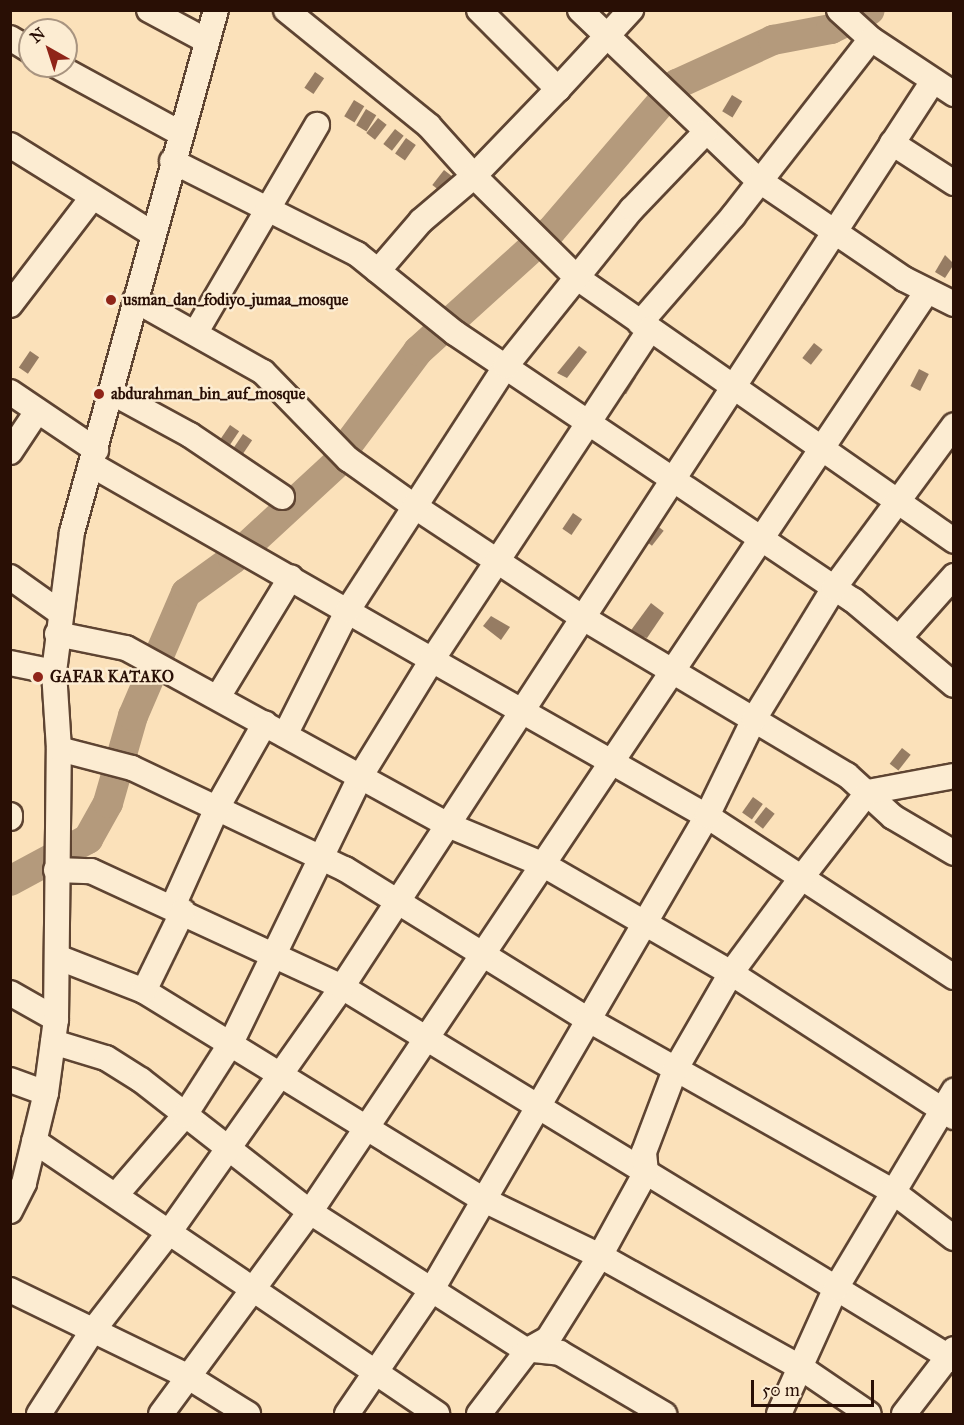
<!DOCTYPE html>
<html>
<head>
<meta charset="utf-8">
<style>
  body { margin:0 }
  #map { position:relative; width:964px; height:1425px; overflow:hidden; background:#fbe1ba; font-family:"IM FELL Great Primer",serif }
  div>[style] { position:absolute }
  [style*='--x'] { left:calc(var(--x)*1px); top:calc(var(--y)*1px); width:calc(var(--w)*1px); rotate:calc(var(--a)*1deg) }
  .river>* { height:30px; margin:-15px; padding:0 15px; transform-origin:15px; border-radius:15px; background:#b49a7c }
  .building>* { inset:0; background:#967c63; transform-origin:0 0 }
  .roads { filter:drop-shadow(2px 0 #5e4432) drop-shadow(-2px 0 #5e4432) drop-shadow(0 2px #5e4432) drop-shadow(0 -2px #5e4432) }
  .minor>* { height:24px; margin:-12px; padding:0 12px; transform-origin:12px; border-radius:12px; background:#fcecd2 }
  .dots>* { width:16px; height:16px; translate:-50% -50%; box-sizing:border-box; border:3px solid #fcecd2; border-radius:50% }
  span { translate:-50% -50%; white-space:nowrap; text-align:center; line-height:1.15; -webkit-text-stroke:5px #fcecd2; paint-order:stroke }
  .poi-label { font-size:16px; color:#290f05; font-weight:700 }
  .left { translate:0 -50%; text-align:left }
  .frame { position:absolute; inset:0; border:12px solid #290f05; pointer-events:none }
  .north { position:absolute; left:18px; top:18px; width:60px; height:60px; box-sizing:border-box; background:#fcecd2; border:2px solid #a89480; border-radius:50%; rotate:321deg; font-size:16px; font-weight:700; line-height:24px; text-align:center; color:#290f05 }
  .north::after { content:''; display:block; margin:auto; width:21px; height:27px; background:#8f2418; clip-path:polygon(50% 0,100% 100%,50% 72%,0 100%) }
  .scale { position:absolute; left:751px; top:1380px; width:123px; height:27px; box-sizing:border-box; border:3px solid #290f05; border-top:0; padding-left:8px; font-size:18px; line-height:21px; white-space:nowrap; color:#290f05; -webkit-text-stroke:4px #fcecd2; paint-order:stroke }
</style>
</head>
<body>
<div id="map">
  <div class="river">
    <i style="--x:350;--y:442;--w:114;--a:-53.2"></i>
    <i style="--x:418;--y:351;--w:179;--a:-42.1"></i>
    <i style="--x:551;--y:231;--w:194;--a:-49.4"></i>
    <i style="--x:677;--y:84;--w:106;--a:-24.6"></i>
    <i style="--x:773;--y:40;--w:59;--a:-10.7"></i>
    <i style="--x:831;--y:29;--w:43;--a:-26"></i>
    <i style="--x:10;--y:881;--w:89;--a:-28.3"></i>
    <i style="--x:88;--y:839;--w:41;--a:-60.9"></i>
    <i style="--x:108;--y:803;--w:91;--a:-74"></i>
    <i style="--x:133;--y:716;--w:134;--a:-66.7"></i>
    <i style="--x:186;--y:593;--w:58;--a:-35.9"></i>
    <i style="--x:233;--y:559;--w:139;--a:-42.7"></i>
  </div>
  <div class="building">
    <i style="left:315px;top:72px;width:11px;height:19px;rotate:34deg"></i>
    <i style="left:732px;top:95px;width:12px;height:19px;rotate:31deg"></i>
    <i style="left:354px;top:100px;width:12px;height:19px;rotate:31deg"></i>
    <i style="left:366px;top:109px;width:12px;height:19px;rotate:31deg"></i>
    <i style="left:378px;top:118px;width:11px;height:19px;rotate:38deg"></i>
    <i style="left:395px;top:129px;width:11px;height:19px;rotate:38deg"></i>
    <i style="left:406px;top:138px;width:12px;height:19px;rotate:35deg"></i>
    <i style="left:444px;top:170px;width:11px;height:19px;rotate:38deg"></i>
    <i style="clip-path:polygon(945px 255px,954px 264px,945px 278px,935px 272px)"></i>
    <i style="left:814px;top:343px;width:11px;height:19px;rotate:38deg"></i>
    <i style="clip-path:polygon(579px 346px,587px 352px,567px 378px,557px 373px)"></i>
    <i style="left:30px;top:351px;width:11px;height:20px;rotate:34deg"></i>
    <i style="left:919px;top:369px;width:11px;height:19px;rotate:27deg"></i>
    <i style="left:626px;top:371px;width:12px;height:20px;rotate:31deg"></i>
    <i style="left:230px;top:425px;width:11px;height:19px;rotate:34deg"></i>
    <i style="left:243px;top:434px;width:11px;height:19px;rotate:34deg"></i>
    <i style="left:573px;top:513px;width:11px;height:19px;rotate:34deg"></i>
    <i style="left:655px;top:524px;width:11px;height:19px;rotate:38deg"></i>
    <i style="clip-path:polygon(651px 603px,664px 613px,647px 638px,629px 633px)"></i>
    <i style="clip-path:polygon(491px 616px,510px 627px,501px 640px,483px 626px)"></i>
    <i style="left:902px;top:748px;width:11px;height:20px;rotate:38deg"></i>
    <i style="left:753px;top:797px;width:12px;height:19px;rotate:35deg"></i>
    <i style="left:766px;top:807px;width:11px;height:19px;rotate:38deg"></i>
  </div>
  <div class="roads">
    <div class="minor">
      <i style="--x:149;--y:10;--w:66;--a:28.1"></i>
      <i style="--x:286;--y:10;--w:184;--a:39"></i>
      <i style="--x:429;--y:126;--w:67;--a:48"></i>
      <i style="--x:474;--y:176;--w:121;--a:-46"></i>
      <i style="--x:479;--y:10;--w:112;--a:45"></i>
      <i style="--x:558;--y:89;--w:108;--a:-47.3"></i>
      <i style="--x:580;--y:10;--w:245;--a:43.7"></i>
      <i style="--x:757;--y:179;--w:178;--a:34.2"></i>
      <i style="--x:904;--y:279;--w:56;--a:26.6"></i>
      <i style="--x:839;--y:10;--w:43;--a:42.2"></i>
      <i style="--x:871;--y:39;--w:100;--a:33.5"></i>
      <i style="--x:10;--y:38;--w:23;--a:31"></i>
      <i style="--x:57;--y:66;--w:140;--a:28.6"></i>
      <i style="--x:892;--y:143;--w:74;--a:32.8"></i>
      <i style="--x:10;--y:145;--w:168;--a:31.9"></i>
      <i style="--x:172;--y:161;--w:207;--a:26.7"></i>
      <i style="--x:357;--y:254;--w:126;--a:38.9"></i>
      <i style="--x:455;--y:333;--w:479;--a:33.9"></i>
      <i style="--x:853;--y:600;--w:132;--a:40.1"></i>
      <i style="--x:378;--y:271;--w:66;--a:-49.3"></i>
      <i style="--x:421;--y:221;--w:70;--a:-40.3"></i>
      <i style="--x:474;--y:176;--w:144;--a:44.7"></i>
      <i style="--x:576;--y:277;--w:461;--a:34.9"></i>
      <i style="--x:135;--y:300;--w:147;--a:29.4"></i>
      <i style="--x:263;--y:372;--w:122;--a:45.7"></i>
      <i style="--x:348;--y:459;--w:81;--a:35.5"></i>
      <i style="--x:414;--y:506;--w:205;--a:33.5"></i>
      <i style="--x:585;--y:619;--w:305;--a:30.8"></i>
      <i style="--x:847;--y:775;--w:62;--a:42.4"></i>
      <i style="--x:893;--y:817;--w:71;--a:30.5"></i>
      <i style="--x:10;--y:305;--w:133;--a:-52.6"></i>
      <i style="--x:640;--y:323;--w:142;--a:-49"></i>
      <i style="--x:733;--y:216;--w:224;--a:-52.1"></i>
      <i style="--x:196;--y:332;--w:240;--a:-59.7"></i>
      <i style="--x:10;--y:392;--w:104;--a:34"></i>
      <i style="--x:111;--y:392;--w:90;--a:28.6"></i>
      <i style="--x:190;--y:435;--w:111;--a:34"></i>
      <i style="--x:10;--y:452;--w:47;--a:-56.3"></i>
      <i style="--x:92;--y:465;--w:392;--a:29.8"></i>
      <i style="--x:432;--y:660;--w:396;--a:-56.6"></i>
      <i style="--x:10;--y:577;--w:60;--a:35.5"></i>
      <i style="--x:57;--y:634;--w:70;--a:11.5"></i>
      <i style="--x:126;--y:648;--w:367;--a:28.8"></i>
      <i style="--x:448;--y:825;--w:104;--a:22.6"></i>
      <i style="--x:544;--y:865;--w:216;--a:30"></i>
      <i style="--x:731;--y:973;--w:265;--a:32.9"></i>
      <i style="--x:899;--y:638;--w:83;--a:-48.4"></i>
      <i style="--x:10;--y:663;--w:45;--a:11.6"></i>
      <i style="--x:218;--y:697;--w:140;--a:-58.7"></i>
      <i style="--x:285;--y:735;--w:140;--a:-63.3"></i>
      <i style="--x:348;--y:610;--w:291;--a:-57.1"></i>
      <i style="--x:506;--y:366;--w:201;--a:-51.3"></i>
      <i style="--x:632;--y:209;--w:105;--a:-46.2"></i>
      <i style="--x:59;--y:749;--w:75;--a:14.6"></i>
      <i style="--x:132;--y:768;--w:236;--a:25.4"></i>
      <i style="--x:345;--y:869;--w:285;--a:31.8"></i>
      <i style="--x:587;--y:1019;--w:350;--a:29.4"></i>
      <i style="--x:892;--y:1191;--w:78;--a:37.2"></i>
      <i style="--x:10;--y:815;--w:3;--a:90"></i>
      <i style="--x:56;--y:870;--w:35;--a:2"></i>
      <i style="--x:91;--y:871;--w:277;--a:24.8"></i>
      <i style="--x:342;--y:987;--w:717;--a:31.36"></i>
      <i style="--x:173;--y:906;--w:110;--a:-65.8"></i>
      <i style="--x:218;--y:806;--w:95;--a:-60.5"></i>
      <i style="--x:57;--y:957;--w:93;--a:21.3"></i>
      <i style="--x:144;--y:991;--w:399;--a:31.6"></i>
      <i style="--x:484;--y:1200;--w:133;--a:25.8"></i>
      <i style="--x:604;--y:1258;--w:224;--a:29.1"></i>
      <i style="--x:800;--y:1367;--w:83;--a:34.3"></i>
      <i style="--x:144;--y:991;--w:89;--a:-64"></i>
      <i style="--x:10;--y:993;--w:53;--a:29.5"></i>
      <i style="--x:53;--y:1042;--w:55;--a:16.8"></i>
      <i style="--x:106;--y:1058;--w:41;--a:32.2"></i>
      <i style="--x:141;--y:1080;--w:214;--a:38"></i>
      <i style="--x:310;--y:1212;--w:254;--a:32.6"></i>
      <i style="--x:524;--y:1349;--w:36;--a:6"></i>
      <i style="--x:560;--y:1353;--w:121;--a:30.4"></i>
      <i style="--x:10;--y:1080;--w:38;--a:20"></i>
      <i style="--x:34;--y:1141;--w:487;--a:34.1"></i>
      <i style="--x:116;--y:1195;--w:106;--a:-49.2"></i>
      <i style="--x:185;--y:1115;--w:85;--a:-57.4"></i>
      <i style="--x:231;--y:1043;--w:296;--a:-64.1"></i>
      <i style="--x:360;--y:777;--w:137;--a:-58.4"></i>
      <i style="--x:432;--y:660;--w:316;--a:29.6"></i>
      <i style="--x:707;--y:816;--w:295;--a:33.1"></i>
      <i style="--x:10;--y:1211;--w:31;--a:-63"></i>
      <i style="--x:24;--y:1183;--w:93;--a:-76.3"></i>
      <i style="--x:46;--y:1093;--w:75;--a:-82.3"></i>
      <i style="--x:56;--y:1019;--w:270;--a:-89.4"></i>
      <i style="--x:59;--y:749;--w:77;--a:-93.7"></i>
      <i style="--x:54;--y:672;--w:141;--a:-82.7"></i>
      <i style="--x:72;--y:532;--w:541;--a:-74.58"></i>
      <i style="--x:10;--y:1290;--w:197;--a:25.9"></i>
      <i style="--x:187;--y:1376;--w:72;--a:31.9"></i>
      <i style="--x:39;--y:1414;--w:96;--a:-57.3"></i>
      <i style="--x:91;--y:1333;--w:129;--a:-52.2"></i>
      <i style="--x:170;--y:1231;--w:299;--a:-54.8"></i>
      <i style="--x:342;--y:987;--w:1082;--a:-56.88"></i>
      <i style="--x:161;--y:1414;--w:251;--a:-53.6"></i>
      <i style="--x:310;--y:1212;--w:1106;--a:-56.17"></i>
      <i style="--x:347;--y:1414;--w:149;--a:-55.7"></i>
      <i style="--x:431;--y:1291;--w:549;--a:-59.84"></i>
      <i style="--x:707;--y:816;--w:108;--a:-64.1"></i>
      <i style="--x:754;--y:719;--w:153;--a:-58.6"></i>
      <i style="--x:834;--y:588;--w:202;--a:-53.6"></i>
      <i style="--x:479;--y:1414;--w:81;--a:-52.6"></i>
      <i style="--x:528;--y:1350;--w:23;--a:-29"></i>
      <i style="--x:548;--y:1339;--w:98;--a:-57.9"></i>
      <i style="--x:600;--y:1256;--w:96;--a:-61.3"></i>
      <i style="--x:646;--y:1172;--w:20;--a:-96"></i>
      <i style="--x:644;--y:1152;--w:88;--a:-69.3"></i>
      <i style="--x:675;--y:1070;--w:112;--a:-60"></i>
      <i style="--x:731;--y:973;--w:119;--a:-53.5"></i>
      <i style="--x:802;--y:877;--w:108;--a:-52.2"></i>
      <i style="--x:868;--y:792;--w:87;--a:-10.5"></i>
      <i style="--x:779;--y:1414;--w:138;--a:-65.7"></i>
      <i style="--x:836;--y:1288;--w:230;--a:-59.1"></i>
      <i style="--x:904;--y:1414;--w:82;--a:-52.4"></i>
    </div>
  </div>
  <div class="dots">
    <i style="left:111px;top:300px;background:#8f2418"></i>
    <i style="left:99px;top:394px;background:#8f2418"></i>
    <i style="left:38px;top:677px;background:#8f2418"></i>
  </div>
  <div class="poi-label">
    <span class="left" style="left:123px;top:300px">usman_dan_fodiyo_jumaa_mosque</span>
    <span class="left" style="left:111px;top:394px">abdurahman_bin_auf_mosque</span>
    <span class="left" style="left:50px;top:677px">GAFAR KATAKO</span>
  </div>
  <div class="frame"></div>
  <div class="north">N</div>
  <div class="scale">50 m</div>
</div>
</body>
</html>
